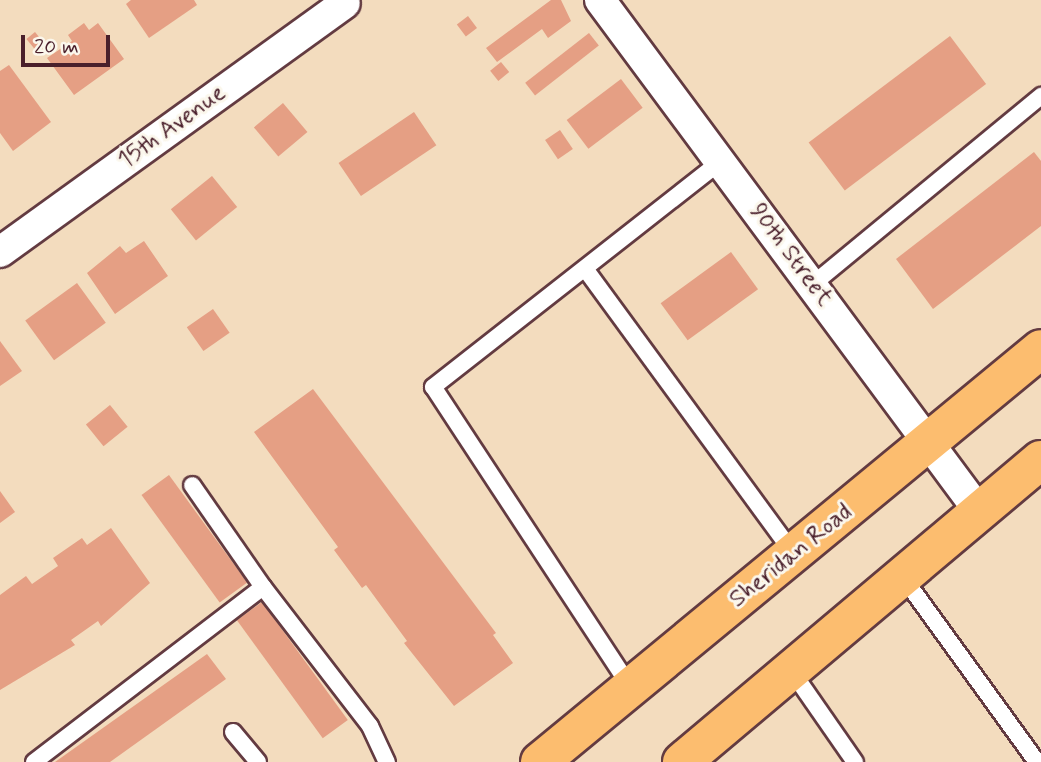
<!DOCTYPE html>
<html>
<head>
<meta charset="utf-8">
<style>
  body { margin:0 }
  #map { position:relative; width:1041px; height:762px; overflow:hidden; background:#f3dcbe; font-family:Mynerve,sans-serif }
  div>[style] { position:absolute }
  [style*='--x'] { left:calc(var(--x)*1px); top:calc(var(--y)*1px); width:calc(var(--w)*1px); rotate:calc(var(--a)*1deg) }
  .building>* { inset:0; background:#e59f84; transform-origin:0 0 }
  .roads { filter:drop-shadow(2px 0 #633b41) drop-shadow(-2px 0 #633b41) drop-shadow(0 2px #633b41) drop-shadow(0 -2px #633b41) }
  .lane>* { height:16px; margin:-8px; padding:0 8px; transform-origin:8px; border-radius:8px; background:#fff }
  .street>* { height:30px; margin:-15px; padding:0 15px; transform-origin:15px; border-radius:15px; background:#fff }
  .primary>* { height:38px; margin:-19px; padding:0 19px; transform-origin:19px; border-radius:19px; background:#fcbd6f }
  span { translate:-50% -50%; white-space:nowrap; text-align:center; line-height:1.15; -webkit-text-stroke:6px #fbf7ec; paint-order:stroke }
  .street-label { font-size:24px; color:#4a1f2b }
  .scale { position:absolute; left:21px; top:35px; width:89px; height:32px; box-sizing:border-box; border:4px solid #4a1f2b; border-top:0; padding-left:9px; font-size:21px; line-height:24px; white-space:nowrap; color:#4a1f2b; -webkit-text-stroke:5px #fbf7ec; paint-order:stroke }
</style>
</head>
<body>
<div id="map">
  <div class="building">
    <i style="clip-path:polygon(131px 0,194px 0,197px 5px,149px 38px,126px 4px)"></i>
    <i style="clip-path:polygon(551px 0,561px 0,571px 21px,548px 38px,542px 29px,497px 62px,486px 48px)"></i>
    <i style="left:468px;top:16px;width:15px;height:14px;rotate:53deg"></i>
    <i style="clip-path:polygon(84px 23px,89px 30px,98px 23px,124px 59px,74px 95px,47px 58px,72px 41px,68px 35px)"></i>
    <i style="left:35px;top:32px;width:13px;height:11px;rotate:51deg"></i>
    <i style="left:589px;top:33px;width:16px;height:81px;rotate:52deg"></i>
    <i style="left:950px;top:36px;width:60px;height:177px;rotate:53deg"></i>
    <i style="left:501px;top:62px;width:13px;height:14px;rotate:51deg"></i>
    <i style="clip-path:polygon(9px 65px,51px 122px,13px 151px,0 133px,0 71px)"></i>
    <i style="left:621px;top:79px;width:36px;height:68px;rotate:53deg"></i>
    <i style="left:283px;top:103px;width:38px;height:38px;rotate:50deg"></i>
    <i style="left:414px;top:112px;width:40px;height:91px;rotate:56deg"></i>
    <i style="left:560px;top:130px;width:23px;height:18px;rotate:56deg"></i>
    <i style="clip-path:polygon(1034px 152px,1041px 161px,1041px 226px,933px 309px,896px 259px)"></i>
    <i style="left:212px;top:176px;width:40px;height:53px;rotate:51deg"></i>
    <i style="clip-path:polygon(144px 241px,168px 276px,115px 314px,87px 273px,120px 246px,126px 253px)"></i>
    <i style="left:731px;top:252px;width:46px;height:87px;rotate:54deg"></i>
    <i style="left:77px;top:283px;width:49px;height:64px;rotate:54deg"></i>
    <i style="left:213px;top:309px;width:29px;height:32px;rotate:55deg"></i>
    <i style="clip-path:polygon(0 341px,22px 371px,0 386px)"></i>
    <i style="clip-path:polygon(313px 389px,496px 633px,493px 635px,513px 663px,454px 706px,404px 643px,407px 641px,366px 585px,362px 588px,334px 550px,338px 547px,254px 432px)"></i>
    <i style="left:110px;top:405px;width:28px;height:31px;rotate:51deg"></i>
    <i style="left:169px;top:475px;width:133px;height:34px;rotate:54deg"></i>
    <i style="clip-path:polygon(0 491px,15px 512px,0 523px)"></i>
    <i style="clip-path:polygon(111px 528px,150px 583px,101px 626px,98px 621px,71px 640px,75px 645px,0 690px,0 595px,26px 576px,32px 584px,58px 566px,53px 558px,82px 538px,87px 545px)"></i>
    <i style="left:262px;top:602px;width:146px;height:31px;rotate:54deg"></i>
    <i style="clip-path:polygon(207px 654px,226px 679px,110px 762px,55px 762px)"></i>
  </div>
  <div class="roads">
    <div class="lane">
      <i style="--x:586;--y:270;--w:352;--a:53.8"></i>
      <i style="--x:813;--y:284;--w:296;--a:-39.5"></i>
      <i style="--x:903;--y:577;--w:228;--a:54.1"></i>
      <i style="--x:263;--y:587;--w:175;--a:52.4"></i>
      <i style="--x:370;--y:726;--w:40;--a:65"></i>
      <i style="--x:791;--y:670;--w:112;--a:55.2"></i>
      <i style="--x:631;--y:688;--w:360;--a:-123.3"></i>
      <i style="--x:433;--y:387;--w:366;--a:-38.1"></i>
      <i style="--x:233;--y:732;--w:39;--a:50"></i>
      <i style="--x:34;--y:762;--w:288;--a:-37.4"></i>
      <i style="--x:263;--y:587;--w:124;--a:-124.8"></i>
    </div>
    <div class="street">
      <i style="--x:600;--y:0;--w:636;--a:53.44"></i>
      <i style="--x:0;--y:252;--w:425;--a:-35.8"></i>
    </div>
    <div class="primary">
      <i style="--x:540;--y:762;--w:649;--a:-39.5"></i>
      <i style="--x:682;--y:762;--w:469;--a:-40.1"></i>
    </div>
  </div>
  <div class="street-label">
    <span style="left:172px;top:127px;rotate:-36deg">15th Avenue</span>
    <span style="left:791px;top:255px;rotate:53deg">90th Street</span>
    <span style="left:791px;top:556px;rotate:-39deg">Sheridan Road</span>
  </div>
  <div class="scale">20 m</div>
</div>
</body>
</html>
